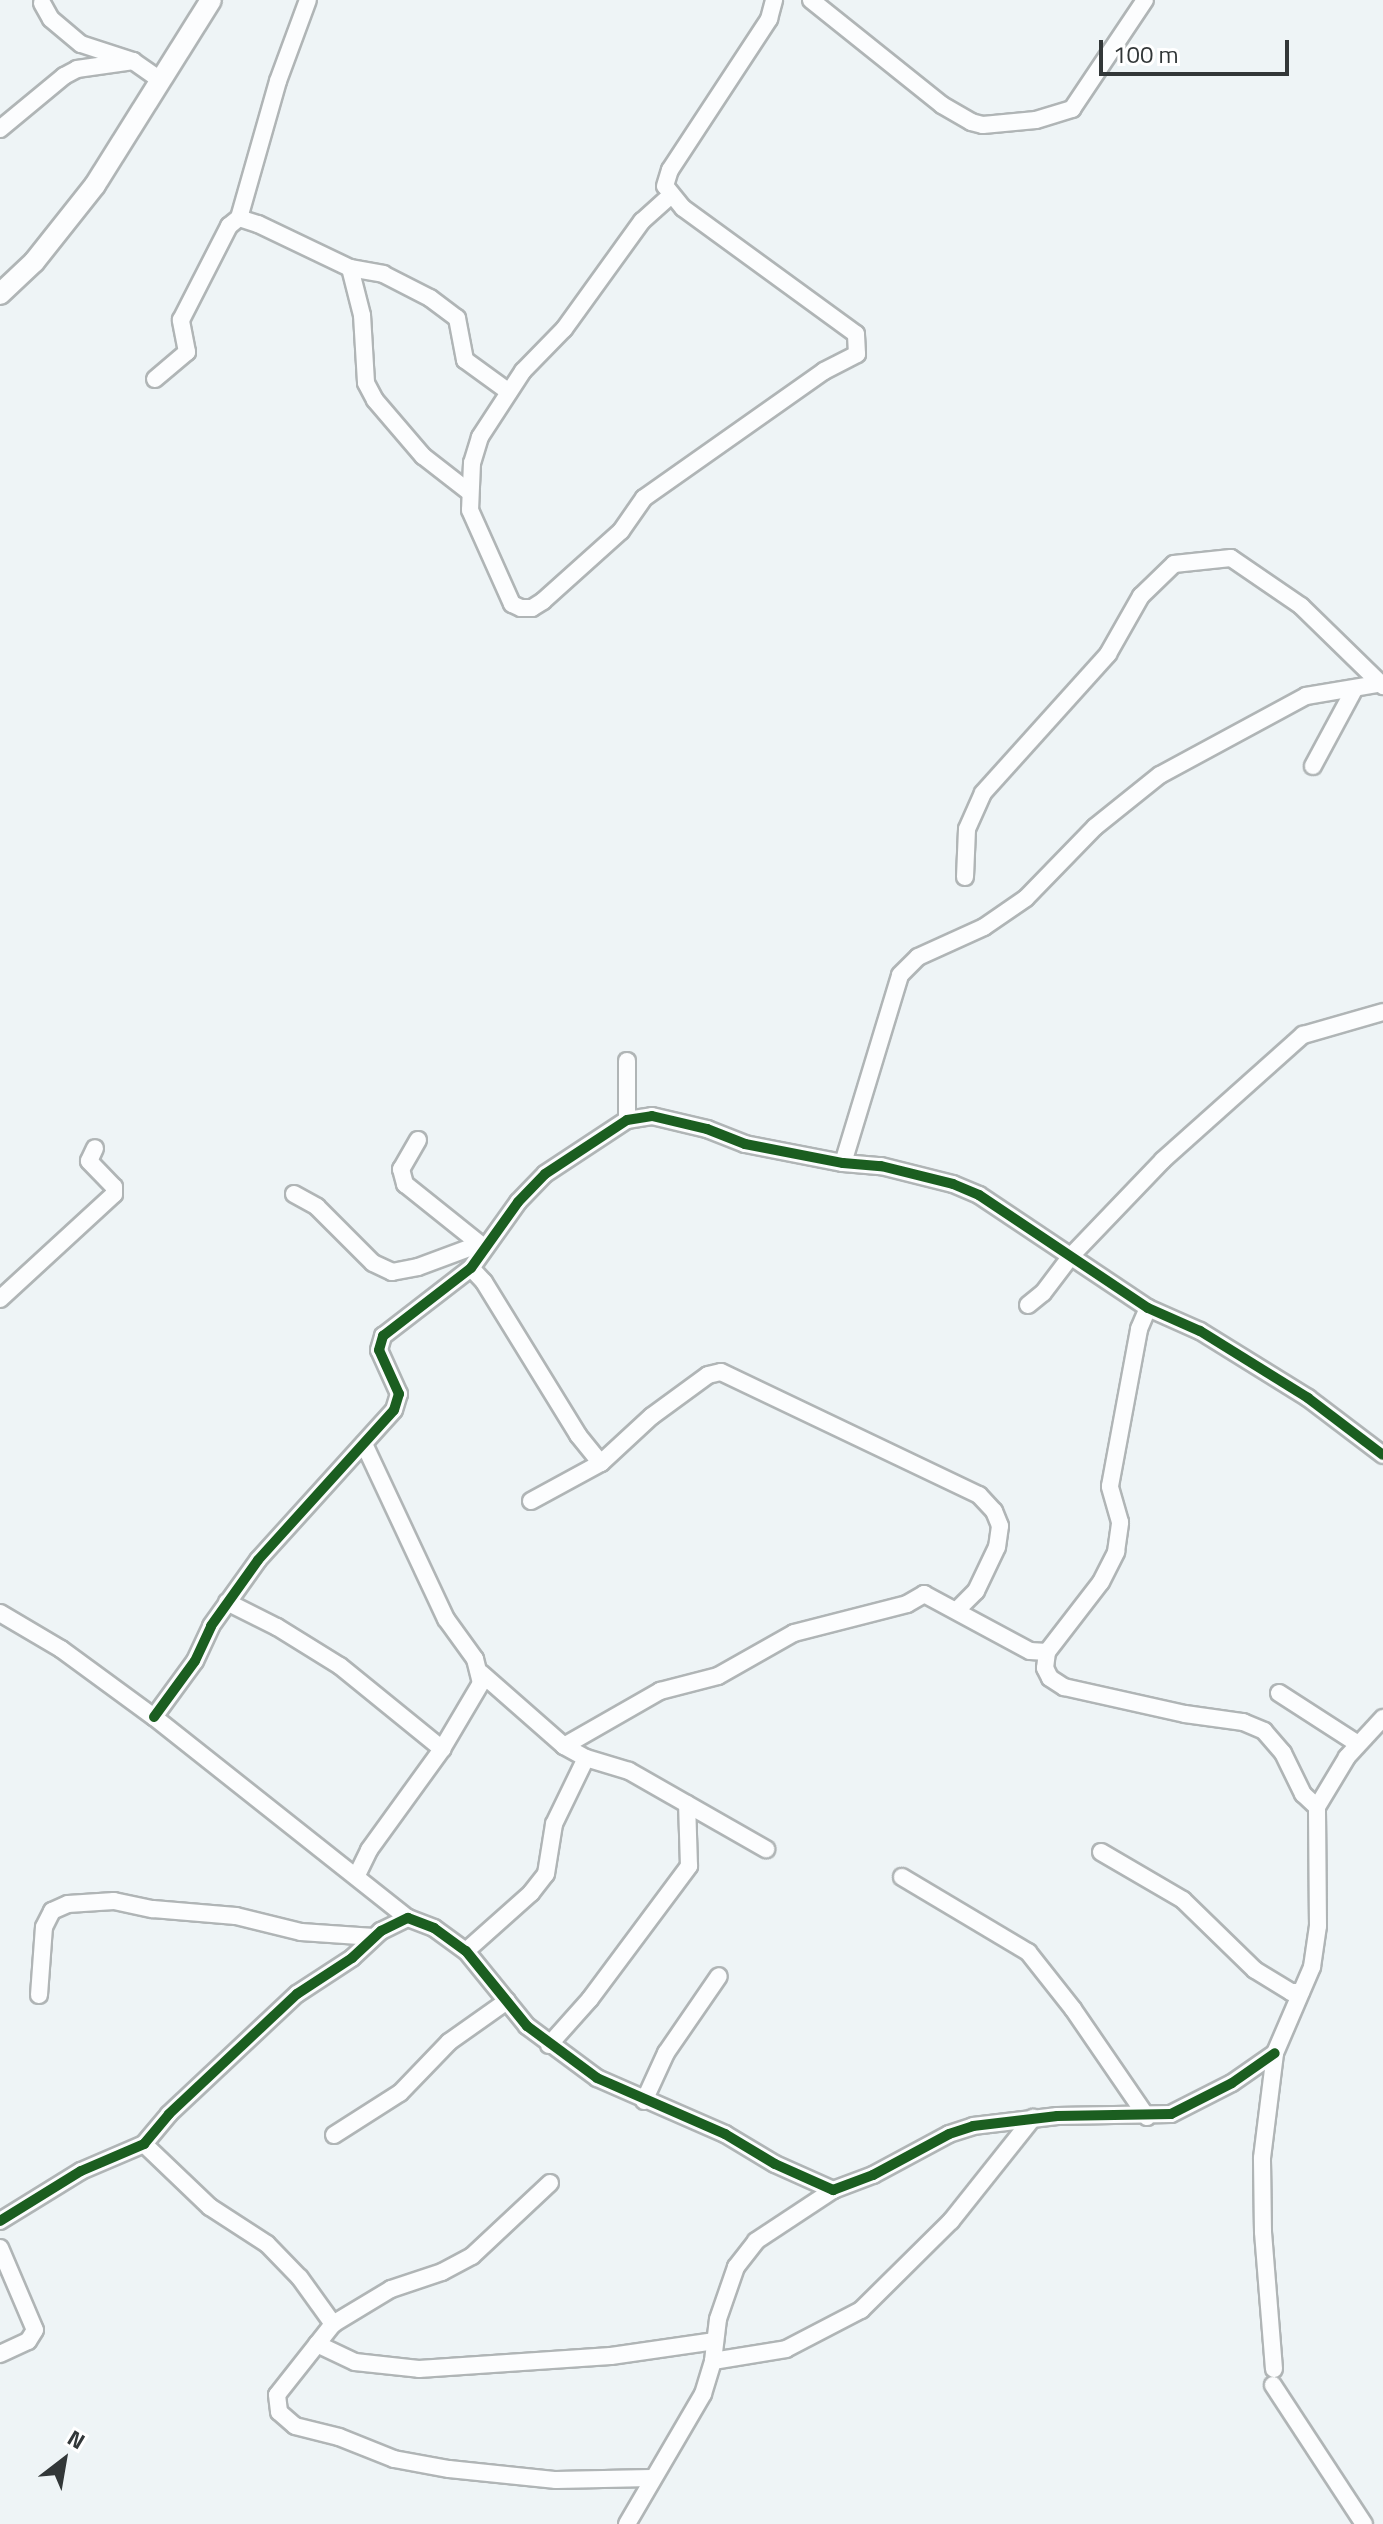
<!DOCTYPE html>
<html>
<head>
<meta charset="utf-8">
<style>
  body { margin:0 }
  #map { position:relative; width:1383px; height:2524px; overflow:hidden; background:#eef4f6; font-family:"Titillium Web",sans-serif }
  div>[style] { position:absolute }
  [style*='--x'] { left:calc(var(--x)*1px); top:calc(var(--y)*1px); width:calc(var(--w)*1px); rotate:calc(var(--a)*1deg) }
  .roads { filter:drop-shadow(2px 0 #b0b5b6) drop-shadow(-2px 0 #b0b5b6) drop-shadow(0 2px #b0b5b6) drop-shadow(0 -2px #b0b5b6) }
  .minor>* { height:16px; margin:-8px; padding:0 8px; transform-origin:8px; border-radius:8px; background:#fcfdfe }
  .tertiary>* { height:20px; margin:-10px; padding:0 10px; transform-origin:10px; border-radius:10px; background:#fcfdfe }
  .cycleway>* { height:10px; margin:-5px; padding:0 5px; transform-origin:5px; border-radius:5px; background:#1b5e20 }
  span { translate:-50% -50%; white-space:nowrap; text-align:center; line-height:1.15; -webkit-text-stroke:6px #fff; paint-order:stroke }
  .north { position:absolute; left:24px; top:2420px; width:80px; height:80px; -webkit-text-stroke:6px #fff; paint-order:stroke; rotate:31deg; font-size:22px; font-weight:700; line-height:32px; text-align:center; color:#323738 }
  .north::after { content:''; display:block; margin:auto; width:28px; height:36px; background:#323738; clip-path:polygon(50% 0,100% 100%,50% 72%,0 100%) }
  .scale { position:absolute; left:1099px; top:40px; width:190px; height:36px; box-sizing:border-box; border:4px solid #323738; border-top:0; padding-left:10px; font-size:24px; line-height:28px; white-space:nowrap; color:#323738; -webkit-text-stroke:6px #fff; paint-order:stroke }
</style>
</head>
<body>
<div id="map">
  <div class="roads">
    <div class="minor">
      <i style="--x:811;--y:0;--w:168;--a:38.7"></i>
      <i style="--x:942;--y:105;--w:34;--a:30"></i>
      <i style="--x:971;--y:122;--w:12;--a:14"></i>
      <i style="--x:983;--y:125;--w:53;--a:-5.4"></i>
      <i style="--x:1036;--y:120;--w:38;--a:-17"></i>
      <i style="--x:1072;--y:109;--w:131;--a:-56.2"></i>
      <i style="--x:42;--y:3;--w:18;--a:61"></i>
      <i style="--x:51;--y:19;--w:39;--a:40"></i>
      <i style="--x:81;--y:44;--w:55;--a:18.1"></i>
      <i style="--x:133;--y:61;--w:33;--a:35"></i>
      <i style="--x:0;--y:129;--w:83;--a:-39.6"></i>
      <i style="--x:64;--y:76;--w:15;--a:-28"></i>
      <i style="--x:77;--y:69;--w:57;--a:-8.1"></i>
      <i style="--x:670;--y:196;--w:38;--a:138"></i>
      <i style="--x:642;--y:221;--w:133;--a:125.8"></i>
      <i style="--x:564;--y:329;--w:59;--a:134.3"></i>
      <i style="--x:523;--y:371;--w:79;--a:123.1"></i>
      <i style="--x:480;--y:437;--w:27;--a:107"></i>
      <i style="--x:472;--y:463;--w:47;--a:92.4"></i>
      <i style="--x:470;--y:510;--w:103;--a:65.9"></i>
      <i style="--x:512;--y:604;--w:10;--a:24"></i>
      <i style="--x:521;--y:608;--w:11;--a:0"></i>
      <i style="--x:532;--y:608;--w:13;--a:-32"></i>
      <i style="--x:543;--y:601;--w:105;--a:-41.9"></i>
      <i style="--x:621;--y:531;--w:40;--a:-55.1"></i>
      <i style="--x:644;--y:498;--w:220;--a:-35.2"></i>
      <i style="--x:824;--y:371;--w:37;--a:-27"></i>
      <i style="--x:857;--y:354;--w:20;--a:-93"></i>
      <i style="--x:856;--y:334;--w:214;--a:-143.9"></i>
      <i style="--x:683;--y:208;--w:28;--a:-129"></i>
      <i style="--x:665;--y:186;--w:17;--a:-73"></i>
      <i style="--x:670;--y:170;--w:181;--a:-56.7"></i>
      <i style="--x:769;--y:19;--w:20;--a:-75"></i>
      <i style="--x:239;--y:218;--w:142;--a:-74.1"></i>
      <i style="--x:278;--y:81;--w:86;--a:-69.7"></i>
      <i style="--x:350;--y:268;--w:34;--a:10"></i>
      <i style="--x:383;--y:274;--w:53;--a:27.1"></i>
      <i style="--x:430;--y:298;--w:34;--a:37"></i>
      <i style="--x:457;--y:318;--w:43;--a:79.2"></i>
      <i style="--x:465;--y:360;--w:54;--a:36"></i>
      <i style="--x:155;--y:379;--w:42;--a:-40.2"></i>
      <i style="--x:187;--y:352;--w:33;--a:-101"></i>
      <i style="--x:181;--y:320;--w:106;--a:-62.9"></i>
      <i style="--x:229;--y:226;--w:13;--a:-39"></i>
      <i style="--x:239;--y:218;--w:20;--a:18"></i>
      <i style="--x:258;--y:224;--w:102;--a:25.6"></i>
      <i style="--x:350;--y:268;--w:49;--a:75.7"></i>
      <i style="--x:362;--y:315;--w:68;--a:86.6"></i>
      <i style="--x:366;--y:383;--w:19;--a:62"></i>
      <i style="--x:375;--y:400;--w:74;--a:49.4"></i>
      <i style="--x:423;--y:456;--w:57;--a:37.9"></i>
      <i style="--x:1313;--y:766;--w:86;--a:-61.7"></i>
      <i style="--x:965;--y:877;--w:48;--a:-87.6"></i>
      <i style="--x:967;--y:829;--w:39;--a:-66"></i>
      <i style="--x:983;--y:793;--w:187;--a:-48"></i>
      <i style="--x:1108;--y:654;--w:67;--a:-60.4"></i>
      <i style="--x:1141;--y:596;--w:46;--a:-44.1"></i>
      <i style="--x:1174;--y:564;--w:57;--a:-6"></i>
      <i style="--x:1231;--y:558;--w:85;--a:34.4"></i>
      <i style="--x:1301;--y:606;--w:115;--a:44.3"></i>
      <i style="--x:627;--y:1120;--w:59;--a:-90"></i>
      <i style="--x:418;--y:1140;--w:34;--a:120"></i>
      <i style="--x:401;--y:1169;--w:16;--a:75"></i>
      <i style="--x:405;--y:1184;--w:102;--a:38.7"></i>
      <i style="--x:843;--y:1163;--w:196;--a:-73.1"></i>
      <i style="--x:900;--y:975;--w:25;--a:-45"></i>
      <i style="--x:918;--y:957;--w:72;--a:-24.4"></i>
      <i style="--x:984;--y:927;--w:51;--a:-34.6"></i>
      <i style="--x:1026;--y:898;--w:99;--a:-45.8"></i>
      <i style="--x:1095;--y:827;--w:83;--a:-38.7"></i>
      <i style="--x:1160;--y:775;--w:166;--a:-28.4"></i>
      <i style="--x:1306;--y:696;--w:73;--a:-9.5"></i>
      <i style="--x:294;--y:1194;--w:26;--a:29"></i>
      <i style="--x:317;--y:1207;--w:79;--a:45"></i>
      <i style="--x:373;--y:1263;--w:21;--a:25"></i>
      <i style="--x:392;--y:1272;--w:26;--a:-11"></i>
      <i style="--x:418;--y:1267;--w:66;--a:-20.4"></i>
      <i style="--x:471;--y:1268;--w:19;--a:47"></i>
      <i style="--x:484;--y:1282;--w:180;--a:58.4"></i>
      <i style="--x:578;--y:1435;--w:36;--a:51"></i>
      <i style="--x:0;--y:1299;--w:155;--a:-42.6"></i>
      <i style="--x:114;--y:1194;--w:7;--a:-90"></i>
      <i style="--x:114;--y:1187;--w:36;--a:-134"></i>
      <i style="--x:89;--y:1161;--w:14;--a:-65"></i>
      <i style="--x:1028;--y:1305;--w:19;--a:-39"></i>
      <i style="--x:1043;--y:1293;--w:46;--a:-52.9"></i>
      <i style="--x:1071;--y:1256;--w:133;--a:-46.2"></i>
      <i style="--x:1163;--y:1160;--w:188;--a:-41.8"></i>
      <i style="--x:1303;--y:1035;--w:83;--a:-16"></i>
      <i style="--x:531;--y:1501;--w:80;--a:-28.5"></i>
      <i style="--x:601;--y:1463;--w:69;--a:-42.7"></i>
      <i style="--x:652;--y:1416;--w:69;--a:-36.2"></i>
      <i style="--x:708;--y:1375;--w:13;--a:-13"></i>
      <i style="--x:721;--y:1372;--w:286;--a:25.5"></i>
      <i style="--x:979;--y:1495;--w:22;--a:47"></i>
      <i style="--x:994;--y:1511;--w:16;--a:68"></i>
      <i style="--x:1000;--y:1526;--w:21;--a:98"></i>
      <i style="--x:997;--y:1547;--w:49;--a:115.5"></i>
      <i style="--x:976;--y:1591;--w:27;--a:135"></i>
      <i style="--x:227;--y:1602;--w:56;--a:26.6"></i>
      <i style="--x:277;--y:1627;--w:74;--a:31.8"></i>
      <i style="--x:340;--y:1666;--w:132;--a:39.1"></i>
      <i style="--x:0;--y:1613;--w:71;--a:30.5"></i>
      <i style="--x:61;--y:1649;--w:115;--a:36.2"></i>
      <i style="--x:154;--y:1717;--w:324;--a:38.4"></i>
      <i style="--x:1047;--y:1652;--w:16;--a:97"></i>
      <i style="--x:1045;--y:1668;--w:11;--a:63"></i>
      <i style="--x:1050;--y:1678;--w:17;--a:33"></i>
      <i style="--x:1064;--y:1687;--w:124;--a:12.6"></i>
      <i style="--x:1185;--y:1714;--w:59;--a:7.9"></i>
      <i style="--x:1243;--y:1722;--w:23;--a:23"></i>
      <i style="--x:1264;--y:1731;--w:29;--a:49"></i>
      <i style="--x:1283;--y:1753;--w:46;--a:64"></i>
      <i style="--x:1303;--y:1794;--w:19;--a:43"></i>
      <i style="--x:481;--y:1673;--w:111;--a:41.3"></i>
      <i style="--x:564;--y:1746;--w:25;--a:29"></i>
      <i style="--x:586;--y:1758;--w:45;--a:16.8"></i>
      <i style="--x:629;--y:1771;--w:158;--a:29.7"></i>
      <i style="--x:1279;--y:1693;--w:94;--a:32.8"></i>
      <i style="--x:154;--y:1717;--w:69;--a:-53.8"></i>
      <i style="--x:195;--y:1661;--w:38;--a:-65"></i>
      <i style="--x:211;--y:1626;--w:81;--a:-54.5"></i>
      <i style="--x:258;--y:1560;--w:202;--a:-47.8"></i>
      <i style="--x:394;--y:1410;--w:17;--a:-73"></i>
      <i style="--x:399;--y:1394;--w:48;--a:-114.4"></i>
      <i style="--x:379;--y:1350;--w:15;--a:-74"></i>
      <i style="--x:383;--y:1336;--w:111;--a:-37.7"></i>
      <i style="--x:471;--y:1268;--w:81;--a:-54.5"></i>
      <i style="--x:518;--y:1202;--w:39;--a:-46"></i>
      <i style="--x:545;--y:1174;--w:98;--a:-33.4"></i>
      <i style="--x:627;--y:1120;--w:25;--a:-9"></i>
      <i style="--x:652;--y:1116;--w:57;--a:13.3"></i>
      <i style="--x:707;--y:1129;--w:41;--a:21.5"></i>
      <i style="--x:745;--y:1144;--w:100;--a:11"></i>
      <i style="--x:843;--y:1163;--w:38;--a:5"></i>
      <i style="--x:881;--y:1166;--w:74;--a:14"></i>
      <i style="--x:953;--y:1184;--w:28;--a:23"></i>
      <i style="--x:979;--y:1195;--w:203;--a:33.8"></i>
      <i style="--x:1148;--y:1308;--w:57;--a:23.9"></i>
      <i style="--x:1200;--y:1331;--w:127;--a:31.8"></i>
      <i style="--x:1308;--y:1398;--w:94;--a:37.2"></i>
      <i style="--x:564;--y:1746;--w:111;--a:-29.8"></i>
      <i style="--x:660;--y:1691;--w:60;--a:-14.5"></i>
      <i style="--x:718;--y:1676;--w:87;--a:-29.5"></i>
      <i style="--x:794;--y:1633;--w:117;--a:-14.4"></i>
      <i style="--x:907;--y:1604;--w:20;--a:-30"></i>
      <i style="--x:924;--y:1594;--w:120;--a:28.3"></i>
      <i style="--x:1030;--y:1651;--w:17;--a:3"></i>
      <i style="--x:1047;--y:1652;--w:88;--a:-52.4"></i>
      <i style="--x:1101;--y:1582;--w:34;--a:-63"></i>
      <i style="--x:1116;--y:1552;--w:30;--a:-82"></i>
      <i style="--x:1120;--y:1522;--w:37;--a:-106"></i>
      <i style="--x:1110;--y:1486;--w:160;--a:-79.5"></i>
      <i style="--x:1139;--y:1329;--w:23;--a:-67"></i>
      <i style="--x:1101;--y:1852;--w:95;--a:30.3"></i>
      <i style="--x:1183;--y:1900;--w:100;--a:44.2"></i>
      <i style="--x:1255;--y:1970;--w:42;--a:31.4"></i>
      <i style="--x:1291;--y:1992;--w:10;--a:0"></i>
      <i style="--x:357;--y:1875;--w:28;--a:-64"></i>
      <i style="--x:369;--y:1850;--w:125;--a:-54.1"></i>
      <i style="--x:442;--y:1749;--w:77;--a:-59.4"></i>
      <i style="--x:481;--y:1683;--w:25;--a:-104"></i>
      <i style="--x:475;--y:1659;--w:49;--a:-125.9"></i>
      <i style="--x:446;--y:1619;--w:193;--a:-115.1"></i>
      <i style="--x:902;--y:1877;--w:147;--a:30.8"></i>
      <i style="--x:1028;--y:1952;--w:73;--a:51.7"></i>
      <i style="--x:1073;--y:2009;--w:131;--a:55.6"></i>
      <i style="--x:466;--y:1951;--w:87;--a:-41.7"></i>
      <i style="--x:531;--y:1893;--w:24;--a:-52"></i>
      <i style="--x:546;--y:1874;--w:51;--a:-80.9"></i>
      <i style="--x:554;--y:1824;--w:73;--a:-64.1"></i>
      <i style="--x:39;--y:1995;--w:68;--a:-85.8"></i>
      <i style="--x:44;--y:1927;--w:18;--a:-63"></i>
      <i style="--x:52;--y:1911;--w:17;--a:-24"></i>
      <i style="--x:68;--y:1904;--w:46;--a:-3.7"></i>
      <i style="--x:114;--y:1901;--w:40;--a:12"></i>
      <i style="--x:153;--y:1909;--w:83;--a:4.8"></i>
      <i style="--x:236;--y:1916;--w:67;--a:13.8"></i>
      <i style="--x:301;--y:1932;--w:73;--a:3.9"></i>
      <i style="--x:549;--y:2045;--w:62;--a:-48.3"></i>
      <i style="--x:590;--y:1999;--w:166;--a:-53.3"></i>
      <i style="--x:689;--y:1866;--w:62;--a:-91.8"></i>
      <i style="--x:644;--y:2101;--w:53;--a:-65.4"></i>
      <i style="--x:666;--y:2053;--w:93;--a:-55.5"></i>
      <i style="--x:334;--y:2135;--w:78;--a:-32.5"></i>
      <i style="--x:400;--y:2093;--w:71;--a:-46.1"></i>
      <i style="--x:449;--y:2042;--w:71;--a:-35.3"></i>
      <i style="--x:144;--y:2144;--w:91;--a:43.7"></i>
      <i style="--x:210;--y:2207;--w:68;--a:33"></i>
      <i style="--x:267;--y:2244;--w:47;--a:45.9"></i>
      <i style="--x:300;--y:2278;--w:57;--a:54.3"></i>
      <i style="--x:550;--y:2183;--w:107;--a:136.9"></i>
      <i style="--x:472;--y:2256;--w:34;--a:152"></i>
      <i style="--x:442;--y:2272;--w:54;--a:161.6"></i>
      <i style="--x:391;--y:2289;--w:68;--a:148.9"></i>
      <i style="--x:333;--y:2324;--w:90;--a:128.3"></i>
      <i style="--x:277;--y:2395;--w:17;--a:83"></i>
      <i style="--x:279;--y:2412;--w:21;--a:41"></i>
      <i style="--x:295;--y:2426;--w:45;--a:14"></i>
      <i style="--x:339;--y:2437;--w:59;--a:21.8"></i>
      <i style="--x:394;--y:2459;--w:56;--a:10.3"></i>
      <i style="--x:449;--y:2469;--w:108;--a:5.9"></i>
      <i style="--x:556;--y:2480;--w:95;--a:-1.2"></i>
      <i style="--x:0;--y:2221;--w:95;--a:-31.7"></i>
      <i style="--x:81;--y:2171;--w:69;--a:-23.2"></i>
      <i style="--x:144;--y:2144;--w:39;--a:-50"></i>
      <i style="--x:169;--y:2114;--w:175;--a:-43.2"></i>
      <i style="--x:297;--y:1994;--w:66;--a:-33.2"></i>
      <i style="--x:352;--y:1958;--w:40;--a:-43"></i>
      <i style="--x:381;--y:1931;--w:30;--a:-26"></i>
      <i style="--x:408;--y:1918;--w:28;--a:21"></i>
      <i style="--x:434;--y:1928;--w:39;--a:36"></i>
      <i style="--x:466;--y:1951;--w:97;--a:50.9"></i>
      <i style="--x:527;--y:2026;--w:87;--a:36.6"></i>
      <i style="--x:597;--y:2078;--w:140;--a:23.6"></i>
      <i style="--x:725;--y:2134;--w:58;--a:31"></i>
      <i style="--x:775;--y:2164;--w:64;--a:24.1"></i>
      <i style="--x:833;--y:2190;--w:43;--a:-20.6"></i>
      <i style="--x:873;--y:2175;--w:86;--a:-28.3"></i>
      <i style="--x:949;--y:2134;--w:25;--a:-18"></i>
      <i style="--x:973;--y:2126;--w:85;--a:-6.8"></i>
      <i style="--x:1057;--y:2116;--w:114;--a:-1"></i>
      <i style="--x:1171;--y:2114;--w:68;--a:-26.9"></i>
      <i style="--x:1232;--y:2083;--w:52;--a:-34.9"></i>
      <i style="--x:0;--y:2248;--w:89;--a:66.9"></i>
      <i style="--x:35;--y:2330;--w:13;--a:122"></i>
      <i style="--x:28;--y:2341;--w:31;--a:155"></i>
      <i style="--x:317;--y:2344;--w:42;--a:25.3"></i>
      <i style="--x:355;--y:2362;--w:64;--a:6.2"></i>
      <i style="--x:419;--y:2369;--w:192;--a:-3.9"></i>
      <i style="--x:611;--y:2356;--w:105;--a:-8.2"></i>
      <i style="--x:713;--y:2361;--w:74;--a:-9.3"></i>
      <i style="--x:786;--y:2349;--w:85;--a:-27.5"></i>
      <i style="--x:861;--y:2310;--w:127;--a:-44.7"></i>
      <i style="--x:951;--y:2221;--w:132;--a:-51.5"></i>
      <i style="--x:1274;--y:2369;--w:137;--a:-94.6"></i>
      <i style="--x:1263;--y:2232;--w:74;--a:-90.8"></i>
      <i style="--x:1262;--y:2158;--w:106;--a:-82.9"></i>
      <i style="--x:1275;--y:2053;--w:94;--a:-66.7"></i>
      <i style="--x:1312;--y:1967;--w:41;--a:-81.7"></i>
      <i style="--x:1318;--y:1926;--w:119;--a:-90.5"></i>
      <i style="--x:1317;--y:1807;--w:58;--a:-59"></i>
      <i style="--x:1347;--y:1757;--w:53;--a:-47.3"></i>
      <i style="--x:1273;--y:2385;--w:166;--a:56.8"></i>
      <i style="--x:627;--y:2524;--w:151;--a:-59.7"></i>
      <i style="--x:703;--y:2394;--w:34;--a:-73"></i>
      <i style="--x:713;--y:2361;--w:42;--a:-83.2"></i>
      <i style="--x:718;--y:2319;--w:55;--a:-70.9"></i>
      <i style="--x:736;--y:2267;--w:33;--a:-52"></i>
      <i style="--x:756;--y:2241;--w:92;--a:-33.5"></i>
    </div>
    <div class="tertiary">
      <i style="--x:0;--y:294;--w:47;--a:-43.3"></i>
      <i style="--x:34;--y:262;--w:98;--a:-51.6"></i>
      <i style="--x:95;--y:185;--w:218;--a:-57.9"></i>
    </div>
  </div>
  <div class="cycleway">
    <i style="--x:154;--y:1717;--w:69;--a:-53.8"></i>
    <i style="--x:195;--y:1661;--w:38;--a:-65"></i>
    <i style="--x:211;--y:1626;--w:81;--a:-54.5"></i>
    <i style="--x:258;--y:1560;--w:202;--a:-47.8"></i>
    <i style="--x:394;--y:1410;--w:17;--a:-73"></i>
    <i style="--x:399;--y:1394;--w:48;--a:-114.4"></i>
    <i style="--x:379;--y:1350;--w:15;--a:-74"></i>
    <i style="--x:383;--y:1336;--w:111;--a:-37.7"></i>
    <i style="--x:471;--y:1268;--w:81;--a:-54.5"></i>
    <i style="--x:518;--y:1202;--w:39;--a:-46"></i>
    <i style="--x:545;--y:1174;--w:98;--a:-33.4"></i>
    <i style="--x:627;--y:1120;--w:25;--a:-9"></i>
    <i style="--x:652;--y:1116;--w:57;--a:13.3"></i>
    <i style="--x:707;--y:1129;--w:41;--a:21.5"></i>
    <i style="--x:745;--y:1144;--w:100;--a:11"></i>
    <i style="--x:843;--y:1163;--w:38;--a:5"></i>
    <i style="--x:881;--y:1166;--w:74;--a:14"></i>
    <i style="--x:953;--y:1184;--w:28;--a:23"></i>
    <i style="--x:979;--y:1195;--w:203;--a:33.8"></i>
    <i style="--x:1148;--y:1308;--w:57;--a:23.9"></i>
    <i style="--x:1200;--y:1331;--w:127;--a:31.8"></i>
    <i style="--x:1308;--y:1398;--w:94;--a:37.2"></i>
    <i style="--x:0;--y:2221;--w:95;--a:-31.7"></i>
    <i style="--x:81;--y:2171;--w:69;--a:-23.2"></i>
    <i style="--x:144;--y:2144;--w:39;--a:-50"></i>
    <i style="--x:169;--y:2114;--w:175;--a:-43.2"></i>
    <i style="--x:297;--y:1994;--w:66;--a:-33.2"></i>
    <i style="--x:352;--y:1958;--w:40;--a:-43"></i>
    <i style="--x:381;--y:1931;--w:30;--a:-26"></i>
    <i style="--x:408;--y:1918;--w:28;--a:21"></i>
    <i style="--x:434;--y:1928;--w:39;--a:36"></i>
    <i style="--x:466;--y:1951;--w:97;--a:50.9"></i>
    <i style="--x:527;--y:2026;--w:87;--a:36.6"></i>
    <i style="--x:597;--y:2078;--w:140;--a:23.6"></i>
    <i style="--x:725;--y:2134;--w:58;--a:31"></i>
    <i style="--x:775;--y:2164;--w:64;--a:24.1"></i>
    <i style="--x:833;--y:2190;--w:43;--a:-20.6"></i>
    <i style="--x:873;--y:2175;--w:86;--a:-28.3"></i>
    <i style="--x:949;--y:2134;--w:25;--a:-18"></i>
    <i style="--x:973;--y:2126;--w:85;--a:-6.8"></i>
    <i style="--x:1057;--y:2116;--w:114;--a:-1"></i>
    <i style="--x:1171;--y:2114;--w:68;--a:-26.9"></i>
    <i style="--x:1232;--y:2083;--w:52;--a:-34.9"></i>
  </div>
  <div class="north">N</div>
  <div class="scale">100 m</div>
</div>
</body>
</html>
